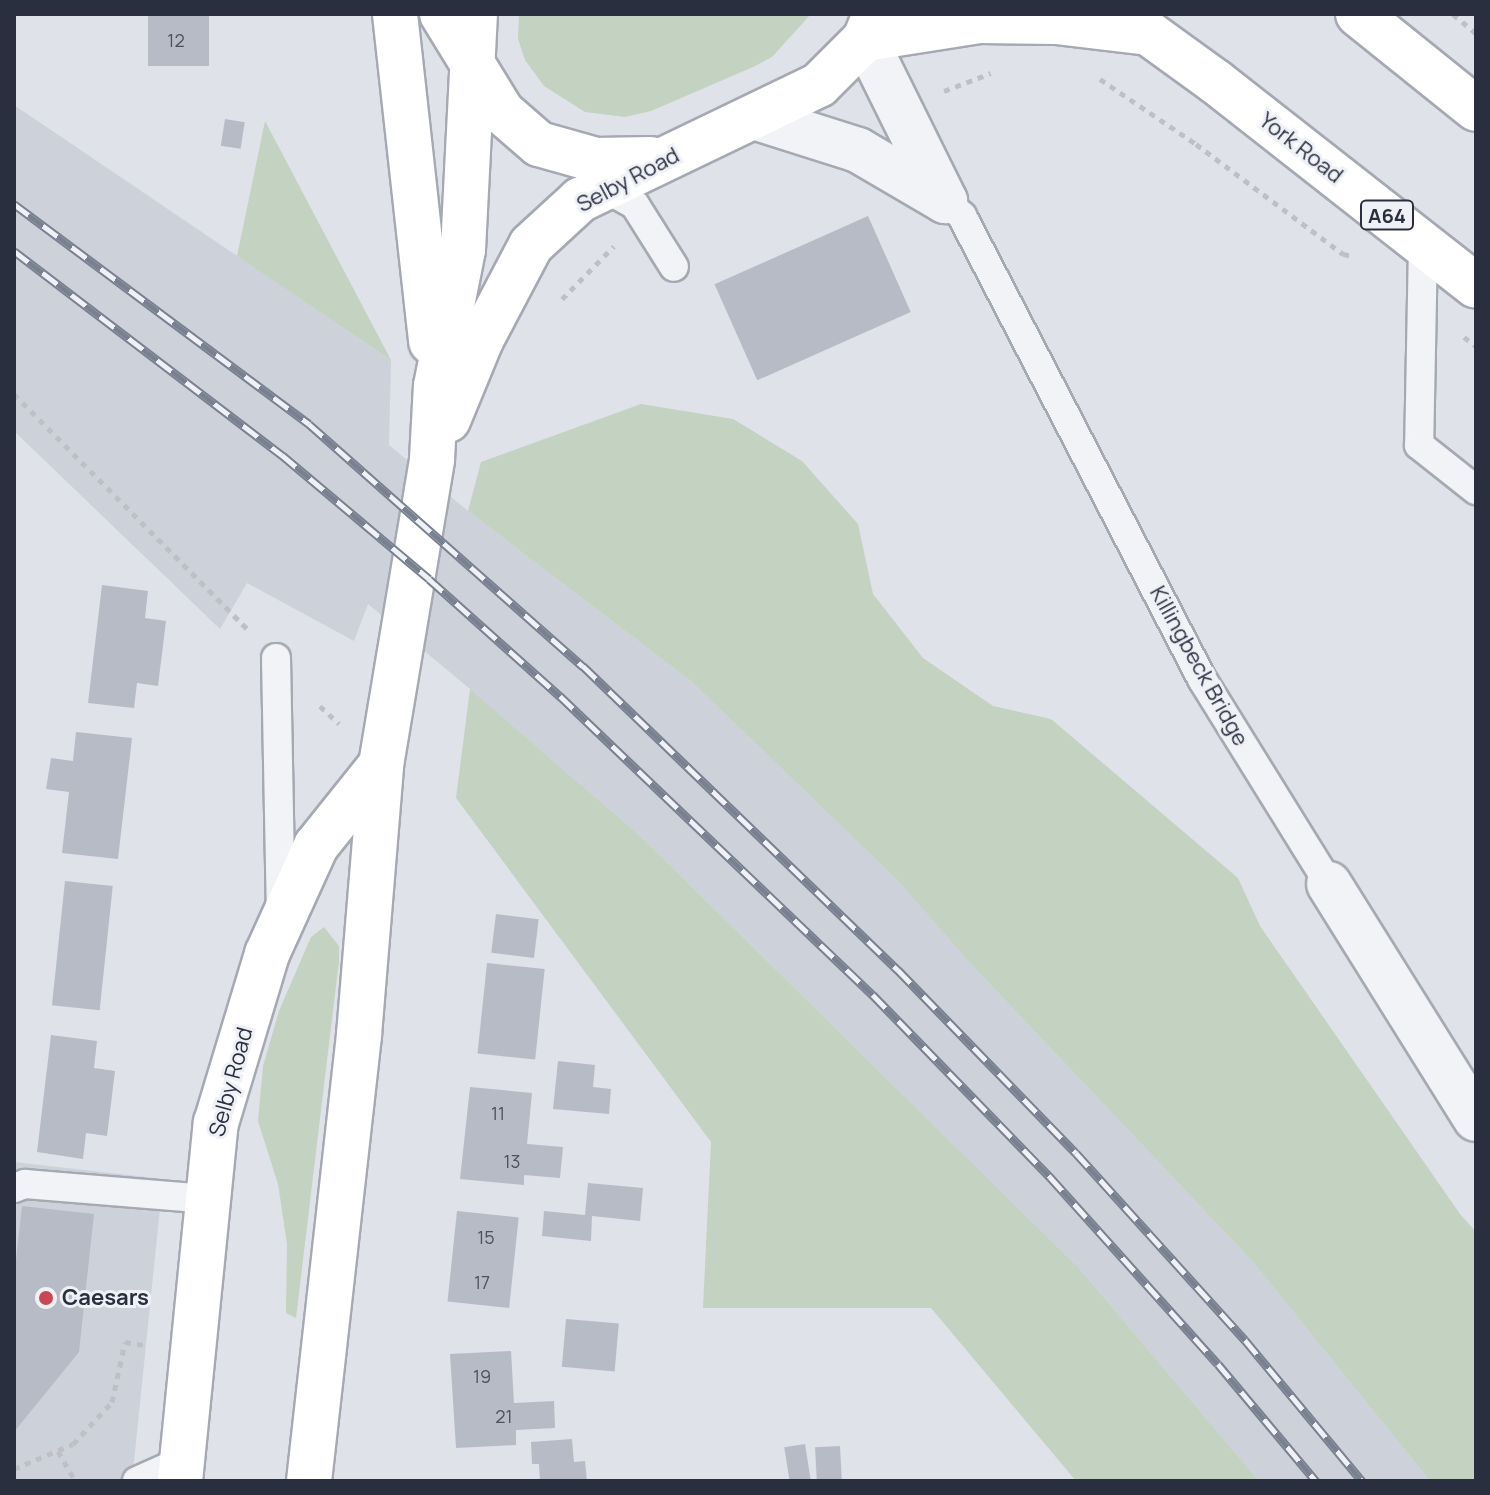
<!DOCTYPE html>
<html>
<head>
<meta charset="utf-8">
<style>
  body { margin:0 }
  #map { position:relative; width:1490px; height:1495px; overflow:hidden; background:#dfe2e8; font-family:Manrope,sans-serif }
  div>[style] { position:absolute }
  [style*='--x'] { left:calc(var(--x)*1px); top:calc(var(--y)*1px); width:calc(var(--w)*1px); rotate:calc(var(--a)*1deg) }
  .built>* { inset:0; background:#cdd1da }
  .green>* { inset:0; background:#c4d2c1 }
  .building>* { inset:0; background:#b7bbc5; transform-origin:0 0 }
  .path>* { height:5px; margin-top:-2.5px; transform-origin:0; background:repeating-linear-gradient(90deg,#bec0c6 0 6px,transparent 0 12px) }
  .roads { filter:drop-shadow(2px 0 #a5a9b2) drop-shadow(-2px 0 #a5a9b2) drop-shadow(0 2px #a5a9b2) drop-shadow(0 -2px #a5a9b2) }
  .lane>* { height:28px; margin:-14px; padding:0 14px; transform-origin:14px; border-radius:14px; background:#f2f3f6 }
  .street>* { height:44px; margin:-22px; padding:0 22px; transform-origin:22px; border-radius:22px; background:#f2f3f6 }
  .secondary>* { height:44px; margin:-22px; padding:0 22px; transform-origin:22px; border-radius:22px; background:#fff }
  .highway>* { height:44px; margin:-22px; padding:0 22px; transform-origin:22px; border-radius:22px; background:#fff }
  .rail>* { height:9px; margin-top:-4.5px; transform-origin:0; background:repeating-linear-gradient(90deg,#eff1f6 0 18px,#798191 0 36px); box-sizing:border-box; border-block:2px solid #798191 }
  .dots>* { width:22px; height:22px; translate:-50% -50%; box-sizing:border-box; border:4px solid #eff1f6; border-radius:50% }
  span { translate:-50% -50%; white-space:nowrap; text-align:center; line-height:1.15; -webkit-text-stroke:6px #eff1f6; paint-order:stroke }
  .number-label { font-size:18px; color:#4c5260 }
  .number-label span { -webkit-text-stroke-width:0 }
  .shield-label span { padding:2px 6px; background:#eff1f6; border:2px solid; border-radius:6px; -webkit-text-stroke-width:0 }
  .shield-label { font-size:20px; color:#292f3f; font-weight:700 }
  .street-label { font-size:22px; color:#292f3f }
  .poi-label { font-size:22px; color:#292f3f; font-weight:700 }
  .left { translate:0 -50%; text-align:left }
  .frame { position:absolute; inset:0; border:16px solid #292f3f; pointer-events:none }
</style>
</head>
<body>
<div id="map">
  <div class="built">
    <i style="clip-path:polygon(14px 105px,391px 360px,389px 445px,468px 511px,692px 682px,898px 881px,970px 963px,1253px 1262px,1430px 1481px,1259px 1481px,1078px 1267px,638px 834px,470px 689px,368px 604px,354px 641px,247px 583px,220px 629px,14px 431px)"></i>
    <i style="clip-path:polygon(14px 1162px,163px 1179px,132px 1481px,14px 1481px)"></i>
  </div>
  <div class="green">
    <i style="clip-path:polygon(519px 14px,811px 14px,772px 57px,753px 67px,651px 111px,625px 117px,585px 112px,544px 86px,525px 60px,518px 39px)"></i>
    <i style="clip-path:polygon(265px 121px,391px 360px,237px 256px)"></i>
    <i style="clip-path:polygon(641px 404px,733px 419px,802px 461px,858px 524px,873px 594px,923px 658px,993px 706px,1051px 719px,1238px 878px,1260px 926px,1460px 1214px,1476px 1232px,1476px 1481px,1430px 1481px,1253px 1262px,970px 963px,898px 881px,692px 682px,468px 511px,481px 462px)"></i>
    <i style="clip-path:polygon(470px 689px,638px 834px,1078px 1267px,1259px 1481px,1076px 1481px,931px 1308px,703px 1308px,711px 1142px,456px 798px)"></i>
    <i style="clip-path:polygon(324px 927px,339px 946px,339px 961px,296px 1318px,286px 1313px,287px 1244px,278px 1184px,258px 1121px,263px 1066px,279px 1011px,311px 937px)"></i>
  </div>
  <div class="building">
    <i style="left:148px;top:14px;width:61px;height:52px"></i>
    <i style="left:225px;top:119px;width:20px;height:27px;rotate:9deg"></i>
    <i style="left:868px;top:216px;width:105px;height:168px;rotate:66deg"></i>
    <i style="clip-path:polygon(102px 585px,148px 591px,145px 618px,166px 621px,158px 686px,137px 683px,134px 708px,88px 703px)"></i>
    <i style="clip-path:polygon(76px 732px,132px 738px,118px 859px,62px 853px,69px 792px,46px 789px,51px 758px,73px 761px)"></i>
    <i style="left:65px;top:881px;width:48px;height:125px;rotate:6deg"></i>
    <i style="left:496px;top:914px;width:43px;height:39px;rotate:7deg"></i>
    <i style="left:487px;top:963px;width:58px;height:91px;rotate:6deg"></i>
    <i style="clip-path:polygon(51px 1035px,97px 1041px,94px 1068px,115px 1071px,107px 1136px,86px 1133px,83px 1159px,37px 1152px)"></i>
    <i style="clip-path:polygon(558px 1061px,595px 1065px,593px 1087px,611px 1089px,609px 1114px,553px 1109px)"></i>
    <i style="clip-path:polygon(470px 1087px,532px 1093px,527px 1144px,563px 1147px,560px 1178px,524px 1175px,524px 1185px,460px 1179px)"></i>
    <i style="clip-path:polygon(588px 1183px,643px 1188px,640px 1221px,592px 1216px,591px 1241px,542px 1236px,544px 1211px,585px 1215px)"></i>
    <i style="clip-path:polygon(22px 1206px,94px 1214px,79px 1352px,14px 1432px,14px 1278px)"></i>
    <i style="left:457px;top:1211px;width:62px;height:91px;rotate:6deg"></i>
    <i style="left:566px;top:1319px;width:53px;height:48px;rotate:5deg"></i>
    <i style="clip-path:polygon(511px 1351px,514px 1403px,554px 1401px,555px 1428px,516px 1430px,516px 1445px,456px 1448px,450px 1354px)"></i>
    <i style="clip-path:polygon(572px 1439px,574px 1462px,585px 1461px,587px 1481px,540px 1481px,539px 1464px,532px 1464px,531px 1442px)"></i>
    <i style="left:805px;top:1444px;width:37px;height:21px;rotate:81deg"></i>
    <i style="left:840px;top:1446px;width:35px;height:25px;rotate:87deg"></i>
  </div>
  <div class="path">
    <i style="--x:1453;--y:14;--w:30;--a:40"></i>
    <i style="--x:1100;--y:79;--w:116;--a:34.1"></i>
    <i style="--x:1196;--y:144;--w:184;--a:36.8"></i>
    <i style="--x:1343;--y:254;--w:10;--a:11"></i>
    <i style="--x:944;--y:91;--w:50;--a:-21"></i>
    <i style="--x:562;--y:299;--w:74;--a:-45.5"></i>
    <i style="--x:1464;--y:337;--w:15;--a:37"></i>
    <i style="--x:14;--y:394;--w:331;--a:45.2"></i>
    <i style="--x:320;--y:706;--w:26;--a:43"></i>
    <i style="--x:58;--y:1451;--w:34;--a:60"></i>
    <i style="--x:14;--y:1469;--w:64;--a:-23"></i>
    <i style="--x:73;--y:1444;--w:57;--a:-47.1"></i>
    <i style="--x:112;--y:1402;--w:61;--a:-77.8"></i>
    <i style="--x:125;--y:1342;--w:20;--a:9"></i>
  </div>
  <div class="roads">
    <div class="lane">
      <i style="--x:596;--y:183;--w:45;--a:29.4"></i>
      <i style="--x:635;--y:205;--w:73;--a:57.8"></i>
      <i style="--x:945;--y:201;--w:23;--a:41"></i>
      <i style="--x:962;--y:216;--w:522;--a:62.6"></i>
      <i style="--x:1202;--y:679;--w:241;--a:58.2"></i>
      <i style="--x:1423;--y:245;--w:200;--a:91.1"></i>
      <i style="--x:1419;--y:445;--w:73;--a:38.3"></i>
      <i style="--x:276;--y:658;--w:251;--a:88.9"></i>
      <i style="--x:14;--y:1188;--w:12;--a:-20"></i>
      <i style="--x:25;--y:1184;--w:185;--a:4.7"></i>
      <i style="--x:137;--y:1481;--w:49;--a:-24"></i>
    </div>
    <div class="street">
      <i style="--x:865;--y:39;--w:181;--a:63.7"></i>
      <i style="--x:757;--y:118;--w:106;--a:17.6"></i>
      <i style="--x:858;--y:150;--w:101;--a:30.4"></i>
      <i style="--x:1329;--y:884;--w:277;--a:58"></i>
    </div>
    <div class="secondary">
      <i style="--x:395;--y:14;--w:330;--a:83.7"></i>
      <i style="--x:442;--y:14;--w:115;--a:58.5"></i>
      <i style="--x:502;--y:112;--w:49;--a:40.9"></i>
      <i style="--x:539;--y:144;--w:59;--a:15.7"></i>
      <i style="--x:596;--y:160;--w:55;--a:-1"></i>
      <i style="--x:448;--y:420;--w:87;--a:-67.6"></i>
      <i style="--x:481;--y:340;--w:107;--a:-62.2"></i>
      <i style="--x:531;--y:245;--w:67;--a:-42.6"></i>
      <i style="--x:580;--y:200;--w:265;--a:-25.7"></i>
      <i style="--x:819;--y:85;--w:65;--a:-45"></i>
      <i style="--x:865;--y:39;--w:27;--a:-68"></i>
      <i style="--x:180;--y:1481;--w:360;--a:-84.3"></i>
      <i style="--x:216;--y:1123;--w:177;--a:-73.2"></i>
      <i style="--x:267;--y:954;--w:119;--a:-65.6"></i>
      <i style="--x:316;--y:846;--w:104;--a:-51.3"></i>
      <i style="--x:309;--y:1481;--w:449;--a:-83.6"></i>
      <i style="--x:359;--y:1035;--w:271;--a:-85.3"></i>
      <i style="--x:381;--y:765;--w:310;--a:-80.5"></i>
      <i style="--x:432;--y:459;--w:73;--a:-86.9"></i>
      <i style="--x:436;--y:386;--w:139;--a:-78.8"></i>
      <i style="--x:463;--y:250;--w:236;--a:-87.1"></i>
    </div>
    <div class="highway">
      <i style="--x:1122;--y:14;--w:116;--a:35.9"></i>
      <i style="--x:1216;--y:82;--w:330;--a:38.1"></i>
      <i style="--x:1358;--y:14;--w:151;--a:38.8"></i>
      <i style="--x:865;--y:39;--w:116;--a:-8.9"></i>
      <i style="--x:980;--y:21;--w:76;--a:0.8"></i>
      <i style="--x:1056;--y:22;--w:93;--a:6.8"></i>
    </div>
  </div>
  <div class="rail">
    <i style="--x:14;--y:204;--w:368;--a:36.7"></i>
    <i style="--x:309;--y:424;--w:366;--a:41.5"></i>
    <i style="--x:583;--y:666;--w:438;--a:44"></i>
    <i style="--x:898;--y:970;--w:255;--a:45.8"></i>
    <i style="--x:1076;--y:1153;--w:252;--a:47.9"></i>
    <i style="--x:1245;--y:1340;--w:183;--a:50.3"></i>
    <i style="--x:14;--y:251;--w:337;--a:37.3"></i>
    <i style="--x:282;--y:455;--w:192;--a:40.1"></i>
    <i style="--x:429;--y:579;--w:176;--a:41.8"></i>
    <i style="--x:560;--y:696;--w:433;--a:43.7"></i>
    <i style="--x:873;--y:995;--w:254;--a:45.8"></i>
    <i style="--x:1050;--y:1177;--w:251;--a:48.1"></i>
    <i style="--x:1218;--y:1364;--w:153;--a:50.1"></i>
  </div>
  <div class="dots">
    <i style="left:46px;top:1298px;background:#ca4853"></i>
  </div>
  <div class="number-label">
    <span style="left:176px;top:40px">12</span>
    <span style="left:498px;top:1113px">11</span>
    <span style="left:512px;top:1161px">13</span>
    <span style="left:486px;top:1237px">15</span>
    <span style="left:482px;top:1282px">17</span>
    <span style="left:482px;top:1376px">19</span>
    <span style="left:504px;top:1416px">21</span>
  </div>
  <div class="shield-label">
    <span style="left:1387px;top:215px">A64</span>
  </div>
  <div class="street-label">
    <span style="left:1301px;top:148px;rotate:38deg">York Road</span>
    <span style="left:628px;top:180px;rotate:-28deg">Selby Road</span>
    <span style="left:1199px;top:666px;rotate:61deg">Killingbeck Bridge</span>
    <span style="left:231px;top:1082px;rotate:-75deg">Selby Road</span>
  </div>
  <div class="poi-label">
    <span class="left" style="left:62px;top:1298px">Caesars</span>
  </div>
  <div class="frame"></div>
</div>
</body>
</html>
